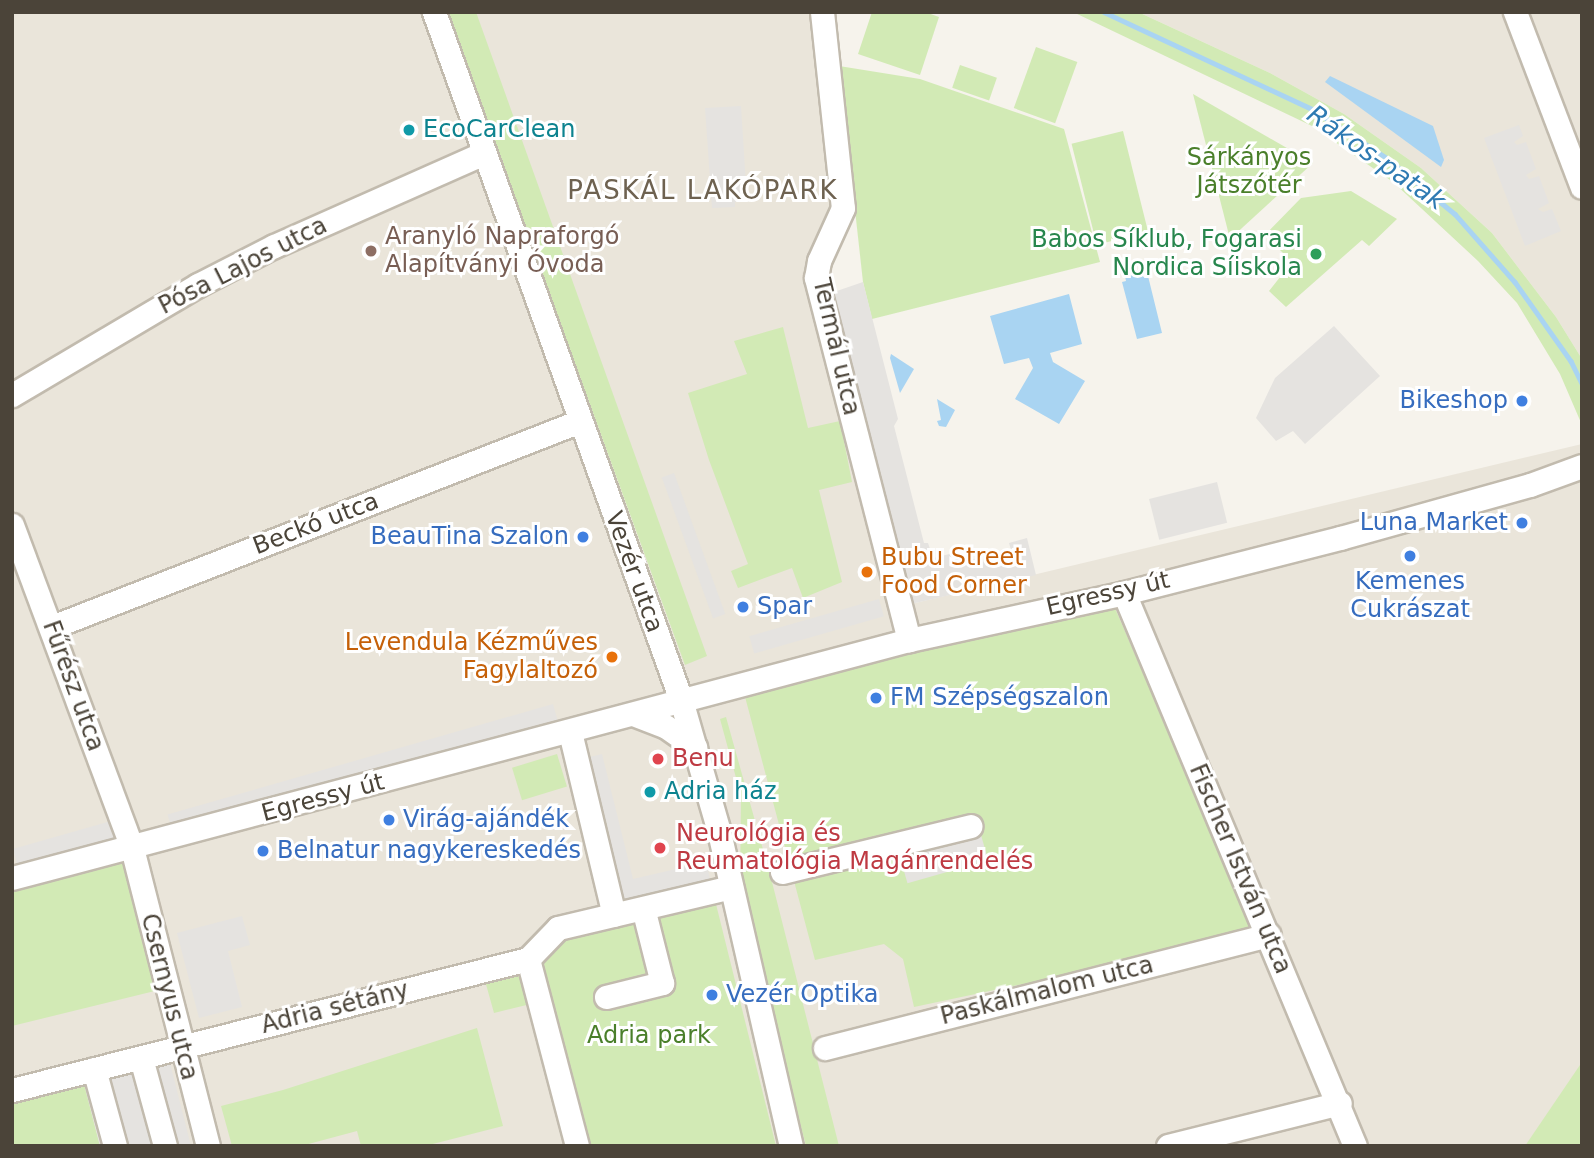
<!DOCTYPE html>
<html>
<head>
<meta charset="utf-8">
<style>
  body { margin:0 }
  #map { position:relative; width:1594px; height:1158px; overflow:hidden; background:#f6f3ec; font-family:"DejaVu Sans",sans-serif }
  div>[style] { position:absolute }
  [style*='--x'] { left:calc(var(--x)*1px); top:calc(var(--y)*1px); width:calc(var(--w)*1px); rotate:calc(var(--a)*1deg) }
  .residential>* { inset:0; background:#eae5da }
  .green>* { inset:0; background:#d2eab5; transform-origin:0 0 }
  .parking>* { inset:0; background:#e5e3e0; transform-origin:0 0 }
  .water>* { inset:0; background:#a9d4f2 }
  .stream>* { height:4.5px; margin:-2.25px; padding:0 2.25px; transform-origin:2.25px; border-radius:2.25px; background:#a9d4f2 }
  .roads { filter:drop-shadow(2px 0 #c2bbae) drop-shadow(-2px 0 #c2bbae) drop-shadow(0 2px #c2bbae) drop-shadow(0 -2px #c2bbae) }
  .minor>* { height:23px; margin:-11.5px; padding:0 11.5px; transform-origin:11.5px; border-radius:11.5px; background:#fff }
  .dots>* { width:19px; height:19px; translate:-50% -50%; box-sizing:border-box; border:4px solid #fff; border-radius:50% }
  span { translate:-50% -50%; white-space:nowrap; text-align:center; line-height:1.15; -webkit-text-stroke:6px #fff; paint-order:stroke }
  .culture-label { font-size:24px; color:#0d838f }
  .left { translate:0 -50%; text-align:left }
  .park-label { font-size:24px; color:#4a7f2a }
  .education-label { font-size:24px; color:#785e54 }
  .leisure-label { font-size:24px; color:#27864d }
  .right { translate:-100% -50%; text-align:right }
  .street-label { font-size:24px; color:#4b4439 }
  .shop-label { font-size:24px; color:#366cbe }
  .food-label { font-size:24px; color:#c56008 }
  .health-label { font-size:24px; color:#be3a42 }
  .water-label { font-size:26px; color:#2e7ab2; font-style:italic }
  .neighbourhood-label { font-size:26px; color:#6e6250; letter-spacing:2px }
  .frame { position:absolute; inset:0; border:14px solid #4b4439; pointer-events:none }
</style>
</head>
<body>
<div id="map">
  <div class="residential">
    <i style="clip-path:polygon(12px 12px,831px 12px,851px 221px,824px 269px,911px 604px,1582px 444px,1582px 1146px,12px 1146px)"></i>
    <i style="clip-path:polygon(1138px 12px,1582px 12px,1582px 359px,1556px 317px,1492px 233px,1421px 168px,1344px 114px,1270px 73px)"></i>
  </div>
  <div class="green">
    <i style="clip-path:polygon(447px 12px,476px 12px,707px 656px,685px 665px)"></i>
    <i style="clip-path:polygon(872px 12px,925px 12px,939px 17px,920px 75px,858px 54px)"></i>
    <i style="clip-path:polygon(1073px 12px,1138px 12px,1270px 73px,1344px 114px,1421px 168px,1492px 233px,1556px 317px,1582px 359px,1582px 425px,1560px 374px,1517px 303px,1478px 261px,1393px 182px,1312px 126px)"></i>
    <i style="left:1036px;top:47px;width:44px;height:65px;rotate:20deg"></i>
    <i style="left:960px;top:65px;width:39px;height:24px;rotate:19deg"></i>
    <i style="clip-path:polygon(839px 66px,920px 79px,1064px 129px,1100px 262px,872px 319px,863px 282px)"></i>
    <i style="clip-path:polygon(1193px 94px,1313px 163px,1230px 239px)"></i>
    <i style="left:1123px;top:131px;width:104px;height:53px;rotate:76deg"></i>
    <i style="clip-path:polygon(1351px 191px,1397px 219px,1369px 246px,1362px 240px,1286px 307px,1269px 291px,1292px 262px,1265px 235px,1301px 198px)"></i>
    <i style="clip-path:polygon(783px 327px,808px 428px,840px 421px,852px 482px,819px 490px,842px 582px,803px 598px,792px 568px,738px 588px,731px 571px,748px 564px,709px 460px,688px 393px,747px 374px,734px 341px)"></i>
    <i style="clip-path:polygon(1114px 606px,1254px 929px,1075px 973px,914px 1007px,903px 959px,884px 944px,815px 960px,744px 693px,913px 650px)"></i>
    <i style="clip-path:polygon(726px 717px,771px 878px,839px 1146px,806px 1146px,740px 889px,741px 796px,720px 719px)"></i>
    <i style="left:557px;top:754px;width:34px;height:47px;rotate:73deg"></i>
    <i style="clip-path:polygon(132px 848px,167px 988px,12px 1026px,12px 878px)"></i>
    <i style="clip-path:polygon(713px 892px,776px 1146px,577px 1146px,539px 1002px,494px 1013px,482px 970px,528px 959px,558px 928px)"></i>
    <i style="clip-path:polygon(477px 1028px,503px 1126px,425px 1146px,361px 1146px,357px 1131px,301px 1146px,232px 1146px,221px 1106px,283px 1090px)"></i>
    <i style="clip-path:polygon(1582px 1062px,1582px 1146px,1525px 1146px)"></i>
    <i style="clip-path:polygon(81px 1072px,100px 1146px,12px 1146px,12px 1090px)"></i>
  </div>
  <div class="parking">
    <i style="clip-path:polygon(741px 106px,747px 201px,735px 202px,735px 207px,712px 208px,705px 108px)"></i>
    <i style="clip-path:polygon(1519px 125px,1523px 136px,1514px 142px,1517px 145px,1526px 142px,1536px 169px,1526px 175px,1529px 179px,1539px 176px,1549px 203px,1538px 209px,1543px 212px,1552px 209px,1561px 231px,1525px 246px,1484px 138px)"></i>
    <i style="clip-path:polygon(863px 282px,898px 419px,894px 426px,924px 543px,928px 543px,933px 558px,962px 551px,965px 561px,1011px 550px,1009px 543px,1027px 538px,1036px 575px,911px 604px,831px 293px)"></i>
    <i style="clip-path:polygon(1334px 326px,1380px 376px,1305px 444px,1293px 431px,1276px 441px,1256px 418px,1275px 378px)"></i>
    <i style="left:674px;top:473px;width:150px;height:13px;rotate:70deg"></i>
    <i style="left:1217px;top:482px;width:42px;height:70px;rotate:76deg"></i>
    <i style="left:879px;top:599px;width:18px;height:135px;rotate:74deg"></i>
    <i style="left:553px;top:704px;width:22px;height:401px;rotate:74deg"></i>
    <i style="clip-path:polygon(602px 754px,633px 879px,706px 862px,713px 892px,614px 915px,577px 760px)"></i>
    <i style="left:975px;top:814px;width:48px;height:84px;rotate:74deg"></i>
    <i style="left:111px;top:821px;width:18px;height:102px;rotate:74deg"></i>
    <i style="clip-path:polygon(242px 916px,250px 945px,228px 951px,242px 1007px,199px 1018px,177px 933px)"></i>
    <i style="clip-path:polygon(167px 1051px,191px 1146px,100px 1146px,81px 1072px)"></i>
  </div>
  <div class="water">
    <i style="clip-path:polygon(1330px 76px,1433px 126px,1444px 160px,1441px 167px,1325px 82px)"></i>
    <i style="clip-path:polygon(1142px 271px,1143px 277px,1148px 276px,1162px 333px,1137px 339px,1122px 282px,1126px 281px,1125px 276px)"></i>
    <i style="clip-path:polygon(1069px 294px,1082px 344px,1050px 353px,1053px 362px,1085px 381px,1059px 424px,1015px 399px,1033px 368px,1029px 358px,1004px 364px,990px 316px)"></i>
    <i style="clip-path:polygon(891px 354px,914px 369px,900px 393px,890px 358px)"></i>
    <i style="clip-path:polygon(937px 399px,955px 410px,946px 427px,939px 426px,937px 421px,941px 420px)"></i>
  </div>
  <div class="stream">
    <i style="--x:1104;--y:12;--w:230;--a:25"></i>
    <i style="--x:1312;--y:109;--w:91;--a:33.3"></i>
    <i style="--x:1388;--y:159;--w:87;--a:39.4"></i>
    <i style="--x:1455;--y:214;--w:91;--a:48.6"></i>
    <i style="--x:1515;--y:282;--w:97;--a:54.7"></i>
    <i style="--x:1571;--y:361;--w:25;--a:64"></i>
  </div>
  <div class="roads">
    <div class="minor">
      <i style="--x:434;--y:12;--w:731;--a:70.25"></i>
      <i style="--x:681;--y:700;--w:137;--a:73.9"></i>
      <i style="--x:719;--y:832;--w:322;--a:77.1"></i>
      <i style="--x:822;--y:12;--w:197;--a:83.9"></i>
      <i style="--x:843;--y:208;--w:58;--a:114.4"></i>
      <i style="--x:819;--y:261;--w:17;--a:100"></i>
      <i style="--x:816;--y:278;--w:374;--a:75.6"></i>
      <i style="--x:1515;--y:12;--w:187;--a:69.1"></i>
      <i style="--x:12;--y:395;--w:216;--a:-30.6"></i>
      <i style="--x:198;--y:285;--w:85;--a:-27.2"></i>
      <i style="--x:274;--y:246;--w:227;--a:-23.9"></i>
      <i style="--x:12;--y:525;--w:345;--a:69.6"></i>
      <i style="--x:132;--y:848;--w:308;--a:75.7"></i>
      <i style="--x:1124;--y:593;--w:599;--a:67.33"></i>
      <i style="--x:52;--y:627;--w:567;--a:-21.31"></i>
      <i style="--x:633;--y:714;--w:34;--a:21"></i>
      <i style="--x:665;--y:726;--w:37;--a:35"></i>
      <i style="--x:570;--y:732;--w:188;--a:76.5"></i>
      <i style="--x:782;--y:872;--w:194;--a:-13.7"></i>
      <i style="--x:12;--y:878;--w:928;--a:-14.86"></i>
      <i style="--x:909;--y:640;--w:220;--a:-12.3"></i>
      <i style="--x:1124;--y:593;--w:223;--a:-14.3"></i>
      <i style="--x:1340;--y:538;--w:197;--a:-15.6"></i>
      <i style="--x:1530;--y:485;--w:55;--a:-20.1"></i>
      <i style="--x:528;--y:959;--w:193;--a:75.3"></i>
      <i style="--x:606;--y:997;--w:58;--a:-14"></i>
      <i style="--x:662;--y:983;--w:77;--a:-104.2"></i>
      <i style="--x:825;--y:1048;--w:458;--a:-14.3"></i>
      <i style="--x:141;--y:1058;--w:91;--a:74.7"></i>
      <i style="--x:94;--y:1069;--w:80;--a:74.7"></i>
      <i style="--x:12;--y:1090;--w:532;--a:-14.25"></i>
      <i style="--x:528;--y:959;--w:43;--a:-45.9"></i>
      <i style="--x:558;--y:928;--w:178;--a:-13.3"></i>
      <i style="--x:1168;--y:1146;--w:177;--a:-14"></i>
    </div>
  </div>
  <div class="dots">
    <i style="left:409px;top:130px;background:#0f9aa8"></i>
    <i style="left:371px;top:251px;background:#8d6e63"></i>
    <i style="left:1316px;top:254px;background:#2e9e5b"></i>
    <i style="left:1522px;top:401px;background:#3f7fe0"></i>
    <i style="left:1522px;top:523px;background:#3f7fe0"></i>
    <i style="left:583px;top:537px;background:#3f7fe0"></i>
    <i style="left:1410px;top:556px;background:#3f7fe0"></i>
    <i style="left:867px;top:572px;background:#e8710a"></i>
    <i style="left:743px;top:607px;background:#3f7fe0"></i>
    <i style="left:612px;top:657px;background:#e8710a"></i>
    <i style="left:876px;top:698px;background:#3f7fe0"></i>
    <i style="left:658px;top:759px;background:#e0444e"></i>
    <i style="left:650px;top:792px;background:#0f9aa8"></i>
    <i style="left:389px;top:820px;background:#3f7fe0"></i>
    <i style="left:660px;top:848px;background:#e0444e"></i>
    <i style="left:263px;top:851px;background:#3f7fe0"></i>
    <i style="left:712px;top:995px;background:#3f7fe0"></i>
  </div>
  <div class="culture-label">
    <span class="left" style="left:423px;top:130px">EcoCarClean</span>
    <span class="left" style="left:664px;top:792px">Adria ház</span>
  </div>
  <div class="park-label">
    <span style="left:1249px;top:172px">Sárkányos<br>Játszótér</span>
    <span style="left:649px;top:1036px">Adria park</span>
  </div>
  <div class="education-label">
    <span class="left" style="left:385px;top:251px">Aranyló Napraforgó<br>Alapítványi Óvoda</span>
  </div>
  <div class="leisure-label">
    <span class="right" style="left:1302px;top:254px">Babos Síklub, Fogarasi<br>Nordica Síiskola</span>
  </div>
  <div class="street-label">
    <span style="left:243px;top:266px;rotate:-27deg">Pósa Lajos utca</span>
    <span style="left:836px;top:347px;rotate:77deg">Termál utca</span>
    <span style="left:316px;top:524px;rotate:-21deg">Beckó utca</span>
    <span style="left:634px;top:572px;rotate:70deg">Vezér utca</span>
    <span style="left:1108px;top:594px;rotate:-13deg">Egressy út</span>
    <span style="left:73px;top:686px;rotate:70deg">Fűrész utca</span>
    <span style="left:323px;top:798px;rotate:-15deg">Egressy út</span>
    <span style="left:1240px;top:869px;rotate:67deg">Fischer István utca</span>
    <span style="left:1047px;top:991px;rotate:-14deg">Paskálmalom utca</span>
    <span style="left:169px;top:997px;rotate:76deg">Csernyus utca</span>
    <span style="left:335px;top:1008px;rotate:-14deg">Adria sétány</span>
  </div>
  <div class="shop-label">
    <span class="right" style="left:1508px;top:401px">Bikeshop</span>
    <span class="right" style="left:1508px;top:523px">Luna Market</span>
    <span class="right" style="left:569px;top:537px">BeauTina Szalon</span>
    <span style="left:1410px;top:596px">Kemenes<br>Cukrászat</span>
    <span class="left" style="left:757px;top:607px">Spar</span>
    <span class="left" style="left:890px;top:698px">FM Szépségszalon</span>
    <span class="left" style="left:403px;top:820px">Virág-ajándék</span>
    <span class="left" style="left:277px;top:851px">Belnatur nagykereskedés</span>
    <span class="left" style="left:726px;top:995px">Vezér Optika</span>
  </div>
  <div class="food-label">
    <span class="left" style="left:881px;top:572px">Bubu Street<br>Food Corner</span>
    <span class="right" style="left:598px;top:657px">Levendula Kézműves<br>Fagylaltozó</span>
  </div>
  <div class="health-label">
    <span class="left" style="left:672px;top:759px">Benu</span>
    <span class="left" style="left:676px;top:848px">Neurológia és<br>Reumatológia Magánrendelés</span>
  </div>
  <div class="water-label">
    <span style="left:1376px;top:158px;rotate:35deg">Rákos-patak</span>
  </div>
  <div class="neighbourhood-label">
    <span style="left:703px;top:191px">PASKÁL LAKÓPARK</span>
  </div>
  <div class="frame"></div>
</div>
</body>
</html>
